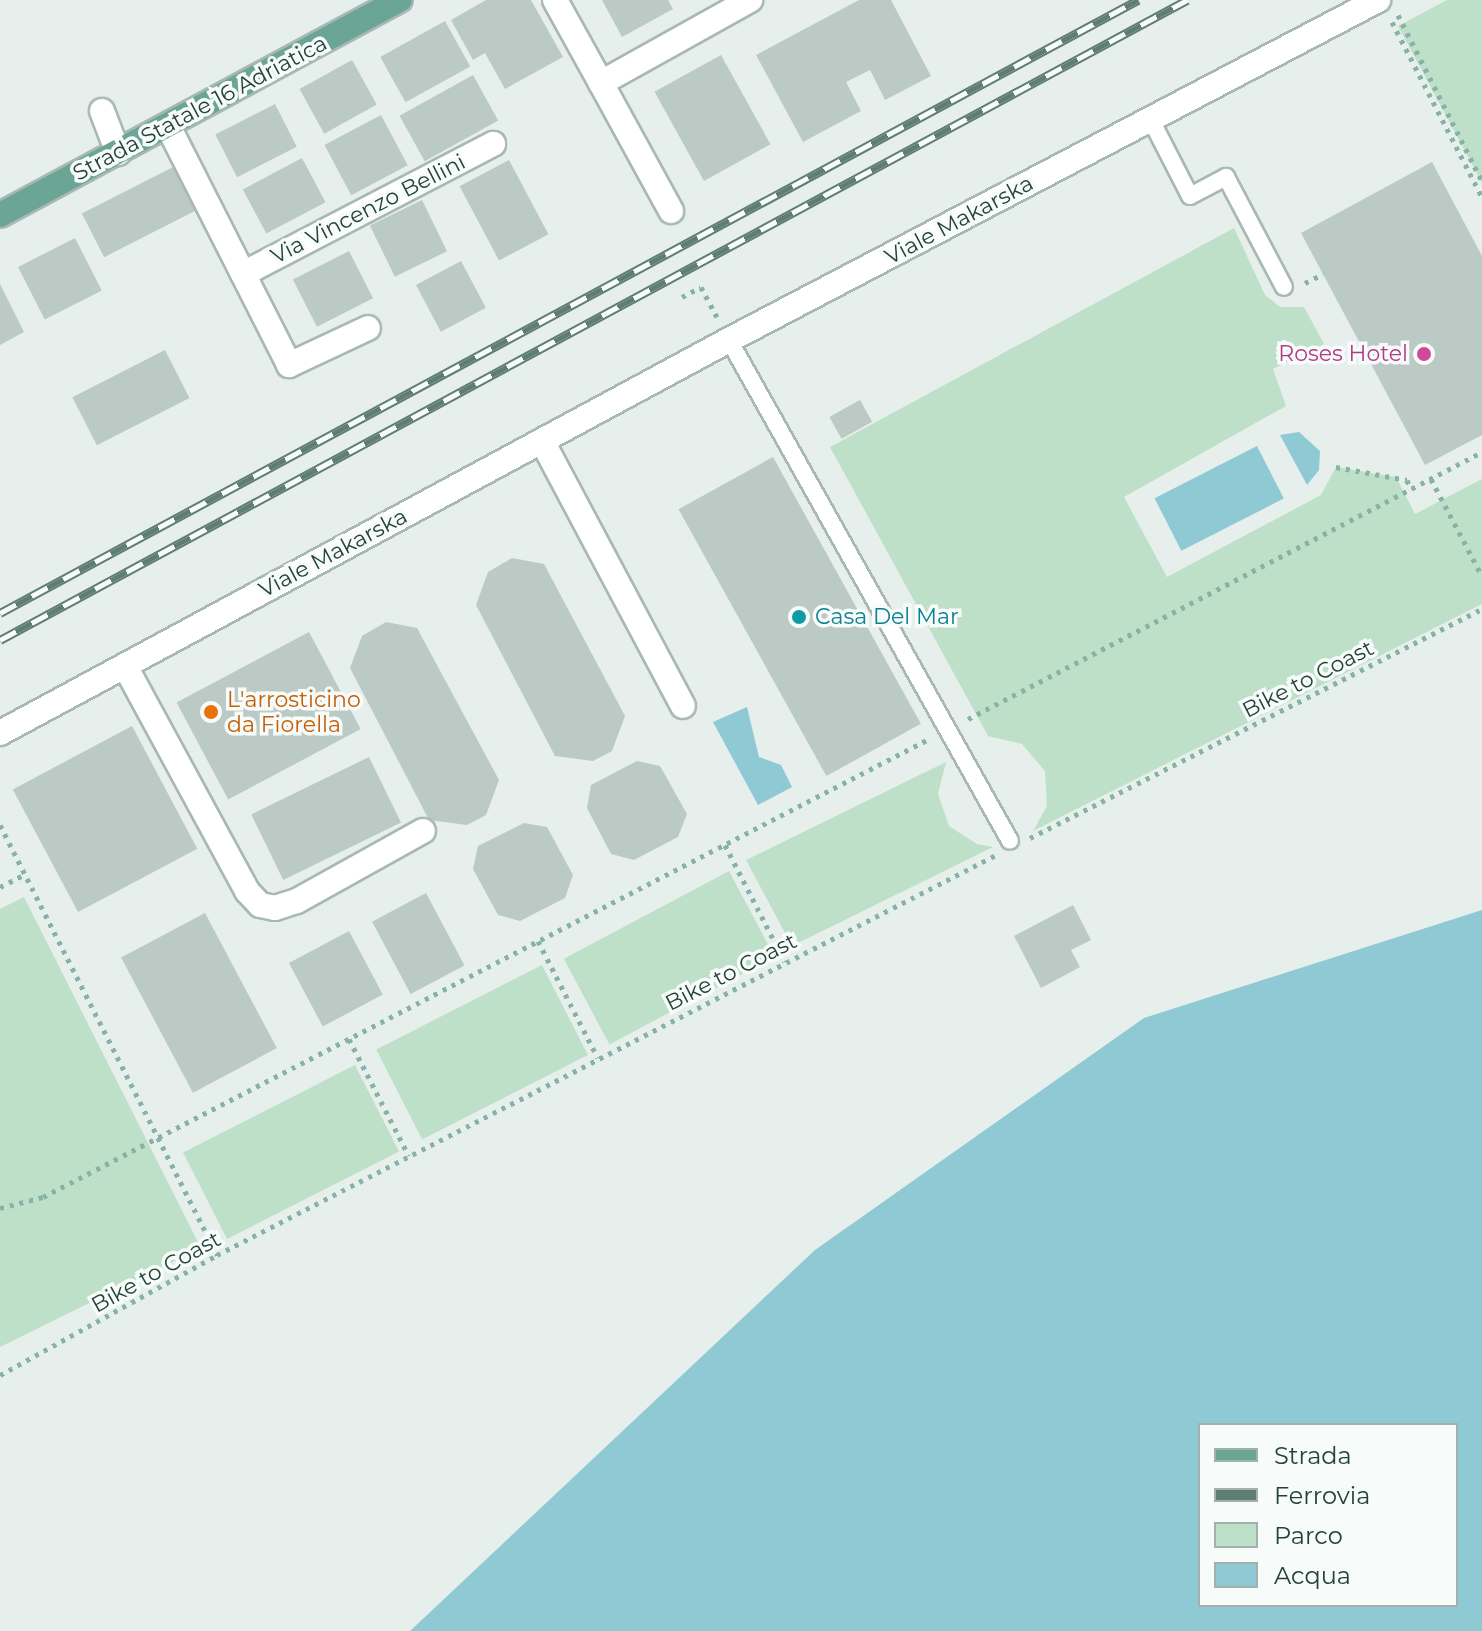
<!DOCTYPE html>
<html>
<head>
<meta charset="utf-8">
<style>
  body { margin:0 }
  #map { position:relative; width:1482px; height:1631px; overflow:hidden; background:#e6efeb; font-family:Montserrat,sans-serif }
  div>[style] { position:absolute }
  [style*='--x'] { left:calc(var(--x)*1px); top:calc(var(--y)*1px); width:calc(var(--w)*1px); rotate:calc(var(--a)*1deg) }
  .green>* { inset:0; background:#bfe0c8; transform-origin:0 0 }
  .water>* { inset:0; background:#8ec9d4; transform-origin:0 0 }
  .building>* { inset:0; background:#bbcac4; transform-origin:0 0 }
  .path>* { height:5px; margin-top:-2.5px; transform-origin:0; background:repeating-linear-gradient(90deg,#86b3a5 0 4px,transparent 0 10px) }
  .roads { filter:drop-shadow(2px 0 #a8b8b2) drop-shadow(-2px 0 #a8b8b2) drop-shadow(0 2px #a8b8b2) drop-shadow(0 -2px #a8b8b2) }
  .service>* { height:16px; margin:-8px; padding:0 8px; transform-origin:8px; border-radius:8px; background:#fff }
  .minor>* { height:24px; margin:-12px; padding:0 12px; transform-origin:12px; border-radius:12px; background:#fff }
  .primary>* { height:24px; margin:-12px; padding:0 12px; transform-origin:12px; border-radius:12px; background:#6aa596 }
  .rail>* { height:9px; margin-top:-4.5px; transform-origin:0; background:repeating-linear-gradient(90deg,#f7fbf9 0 18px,#5f7d75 0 36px); box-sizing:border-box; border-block:2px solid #5f7d75 }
  .dots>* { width:22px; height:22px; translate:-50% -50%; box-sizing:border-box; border:4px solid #f7fbf9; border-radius:50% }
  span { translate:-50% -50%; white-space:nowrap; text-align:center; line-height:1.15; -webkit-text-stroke:7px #f7fbf9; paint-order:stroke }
  .street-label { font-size:22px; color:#24423a }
  .hotel-label { font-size:22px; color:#b23c85 }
  .right { translate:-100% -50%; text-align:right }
  .culture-label { font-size:22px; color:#0d838f }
  .left { translate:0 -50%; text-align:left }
  .food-label { font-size:22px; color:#c56008 }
  .legend { position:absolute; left:1198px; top:1423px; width:260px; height:184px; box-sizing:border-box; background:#f7fbf9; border:2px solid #a3b1ad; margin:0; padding:10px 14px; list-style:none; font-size:24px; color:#24423a }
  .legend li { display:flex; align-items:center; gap:16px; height:40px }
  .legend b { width:40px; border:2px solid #a3b1ad }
</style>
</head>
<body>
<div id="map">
  <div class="green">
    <i style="clip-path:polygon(1447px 0,1482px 0,1482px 183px,1398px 26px)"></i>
    <i style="clip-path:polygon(1234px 228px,1265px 295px,1280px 307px,1304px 307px,1324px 344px,1273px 369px,1286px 406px,1124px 497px,1167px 577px,1321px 495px,1336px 467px,1396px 477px,1415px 514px,1482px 479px,1482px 604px,1033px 831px,1047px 806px,1045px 771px,1022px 744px,988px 736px,830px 447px)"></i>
    <i style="clip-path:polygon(946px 762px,938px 794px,949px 826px,977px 844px,993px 847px,792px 946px,746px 860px)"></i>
    <i style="left:729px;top:871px;width:97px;height:187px;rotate:62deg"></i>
    <i style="clip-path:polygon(24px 897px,201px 1248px,0 1347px,0 909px)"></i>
    <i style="left:542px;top:965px;width:101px;height:186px;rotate:63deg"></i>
    <i style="left:355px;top:1065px;width:97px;height:193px;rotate:63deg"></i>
  </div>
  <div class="water">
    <i style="clip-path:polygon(1299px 432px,1320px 451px,1319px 470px,1307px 485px,1280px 435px)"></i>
    <i style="left:1257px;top:446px;width:59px;height:115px;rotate:63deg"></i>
    <i style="clip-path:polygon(747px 707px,759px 757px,781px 765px,792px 787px,758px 805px,713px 722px)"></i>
    <i style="clip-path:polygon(evenodd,1482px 910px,1482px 1631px,410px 1631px,815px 1250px,1144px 1018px,1482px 910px,1200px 1425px,1456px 1425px,1456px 1605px,1200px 1605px,1200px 1425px)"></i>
  </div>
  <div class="building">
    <i style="clip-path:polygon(486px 0,531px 0,563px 57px,505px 89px,485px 53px,473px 60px,451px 20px)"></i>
    <i style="clip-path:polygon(602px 0,668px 0,673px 9px,622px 37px)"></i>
    <i style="clip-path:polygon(859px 0,891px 0,931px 76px,885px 100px,870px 70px,846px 82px,861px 111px,803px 142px,756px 55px)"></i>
    <i style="left:445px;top:21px;width:52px;height:74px;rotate:61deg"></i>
    <i style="left:721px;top:55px;width:102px;height:76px;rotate:61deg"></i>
    <i style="left:352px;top:60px;width:51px;height:60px;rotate:61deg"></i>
    <i style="left:473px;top:75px;width:52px;height:84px;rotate:61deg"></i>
    <i style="left:275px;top:104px;width:48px;height:67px;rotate:63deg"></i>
    <i style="left:381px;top:115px;width:57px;height:64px;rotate:62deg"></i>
    <i style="left:302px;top:158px;width:50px;height:67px;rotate:62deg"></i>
    <i style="left:509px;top:160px;width:84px;height:56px;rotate:62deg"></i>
    <i style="clip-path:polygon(1432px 162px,1482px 256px,1482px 435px,1425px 465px,1301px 233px)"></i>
    <i style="left:179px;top:164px;width:49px;height:109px;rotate:63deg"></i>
    <i style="left:422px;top:200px;width:57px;height:58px;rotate:64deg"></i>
    <i style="left:75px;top:238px;width:59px;height:64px;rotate:63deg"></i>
    <i style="left:349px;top:251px;width:53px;height:63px;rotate:63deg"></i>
    <i style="left:461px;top:261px;width:53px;height:51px;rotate:62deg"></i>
    <i style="clip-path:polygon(0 284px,24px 332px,0 345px)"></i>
    <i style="left:165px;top:350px;width:54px;height:104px;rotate:63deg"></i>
    <i style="left:860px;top:400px;width:25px;height:35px;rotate:61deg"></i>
    <i style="left:773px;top:457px;width:305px;height:108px;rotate:61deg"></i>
    <i style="clip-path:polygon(512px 558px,544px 564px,625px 716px,612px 751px,593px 761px,555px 756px,476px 605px,488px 572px)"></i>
    <i style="clip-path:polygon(386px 622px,417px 628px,499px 780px,486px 815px,467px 825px,429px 820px,350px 668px,362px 636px)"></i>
    <i style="left:309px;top:632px;width:110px;height:150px;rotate:62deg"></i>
    <i style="left:132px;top:726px;width:139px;height:135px;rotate:62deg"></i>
    <i style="left:369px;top:757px;width:73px;height:131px;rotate:64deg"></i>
    <i style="clip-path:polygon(637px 761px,660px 766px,687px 814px,678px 837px,634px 860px,611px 854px,587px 808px,591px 785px)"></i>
    <i style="clip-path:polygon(524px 823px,547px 827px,573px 875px,565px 898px,520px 921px,498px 915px,473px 869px,478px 846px)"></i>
    <i style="left:426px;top:893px;width:82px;height:61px;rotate:62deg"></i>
    <i style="clip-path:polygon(1073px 905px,1091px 940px,1071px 950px,1080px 967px,1041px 988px,1014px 936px)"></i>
    <i style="left:205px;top:913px;width:153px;height:95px;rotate:62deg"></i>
    <i style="left:349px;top:931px;width:72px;height:68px;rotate:62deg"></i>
  </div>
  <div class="path">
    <i style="--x:1398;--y:15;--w:186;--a:63.2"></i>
    <i style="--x:1392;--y:22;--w:197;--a:62.8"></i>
    <i style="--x:1305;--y:283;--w:20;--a:-27"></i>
    <i style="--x:682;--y:297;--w:21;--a:-28"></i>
    <i style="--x:701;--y:287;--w:34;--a:62"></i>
    <i style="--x:1336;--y:467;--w:72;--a:10.4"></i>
    <i style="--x:1407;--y:480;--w:10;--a:66"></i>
    <i style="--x:1431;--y:479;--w:110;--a:62.3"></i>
    <i style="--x:968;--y:719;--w:579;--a:-27.45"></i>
    <i style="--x:0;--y:825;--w:482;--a:63.2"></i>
    <i style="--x:1030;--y:838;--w:507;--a:-26.87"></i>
    <i style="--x:725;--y:845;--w:131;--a:62.9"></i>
    <i style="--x:0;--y:887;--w:28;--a:-27"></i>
    <i style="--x:538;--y:941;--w:131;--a:62.9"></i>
    <i style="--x:349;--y:1039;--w:131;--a:62.9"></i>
    <i style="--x:0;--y:1208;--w:44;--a:-14.3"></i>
    <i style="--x:43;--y:1197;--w:995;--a:-27.34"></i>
    <i style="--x:0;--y:1375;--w:248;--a:-28.9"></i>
    <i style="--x:217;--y:1255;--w:876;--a:-27.18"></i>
  </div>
  <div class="roads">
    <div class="service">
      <i style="--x:1151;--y:120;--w:85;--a:62.8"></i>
      <i style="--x:1190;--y:196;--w:41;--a:-27.8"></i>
      <i style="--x:1226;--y:177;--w:124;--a:62.2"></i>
      <i style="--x:729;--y:340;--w:574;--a:60.71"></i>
    </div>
    <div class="minor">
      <i style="--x:555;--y:0;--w:95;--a:61"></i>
      <i style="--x:601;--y:83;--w:171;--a:-29.1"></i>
      <i style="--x:601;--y:83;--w:146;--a:61.3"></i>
      <i style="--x:102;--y:111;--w:45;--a:69.1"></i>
      <i style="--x:168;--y:126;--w:268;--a:63.1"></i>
      <i style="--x:289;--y:365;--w:87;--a:-25.1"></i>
      <i style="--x:243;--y:274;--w:282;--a:-27.5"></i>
      <i style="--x:542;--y:441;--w:300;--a:62"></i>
      <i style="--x:125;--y:666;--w:256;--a:61.5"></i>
      <i style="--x:247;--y:891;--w:19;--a:47"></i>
      <i style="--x:260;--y:905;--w:15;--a:11"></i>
      <i style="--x:275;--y:908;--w:23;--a:-18"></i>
      <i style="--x:297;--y:901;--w:144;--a:-29.1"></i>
      <i style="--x:0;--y:733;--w:828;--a:-28.33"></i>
      <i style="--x:729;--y:340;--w:733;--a:-27.65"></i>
    </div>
    <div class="primary">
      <i style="--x:0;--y:215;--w:454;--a:-28.3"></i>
    </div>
  </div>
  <div class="rail">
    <i style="--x:0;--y:613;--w:1293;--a:-28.31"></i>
    <i style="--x:0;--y:640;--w:1349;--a:-28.33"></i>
  </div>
  <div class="dots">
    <i style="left:1424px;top:354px;background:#d1479c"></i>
    <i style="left:799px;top:617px;background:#0f9aa8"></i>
    <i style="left:211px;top:712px;background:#e8710a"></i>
  </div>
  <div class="street-label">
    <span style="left:200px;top:108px;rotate:-28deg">Strada Statale 16 Adriatica</span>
    <span style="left:368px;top:209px;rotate:-27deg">Via Vincenzo Bellini</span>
    <span style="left:959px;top:220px;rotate:-28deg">Viale Makarska</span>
    <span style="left:333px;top:553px;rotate:-28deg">Viale Makarska</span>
    <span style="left:1308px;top:679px;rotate:-27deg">Bike to Coast</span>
    <span style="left:731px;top:972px;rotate:-27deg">Bike to Coast</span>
    <span style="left:156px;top:1272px;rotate:-29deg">Bike to Coast</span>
  </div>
  <div class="hotel-label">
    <span class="right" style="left:1408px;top:354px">Roses Hotel</span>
  </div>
  <div class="culture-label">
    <span class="left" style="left:815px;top:617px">Casa Del Mar</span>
  </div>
  <div class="food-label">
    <span class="left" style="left:227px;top:712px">L'arrosticino<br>da Fiorella</span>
  </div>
  <ul class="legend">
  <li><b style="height:10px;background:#6aa596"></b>Strada</li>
  <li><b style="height:10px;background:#5f7d75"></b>Ferrovia</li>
  <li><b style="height:22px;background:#bfe0c8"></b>Parco</li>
  <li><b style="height:22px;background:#8ec9d4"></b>Acqua</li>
  </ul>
</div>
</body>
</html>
